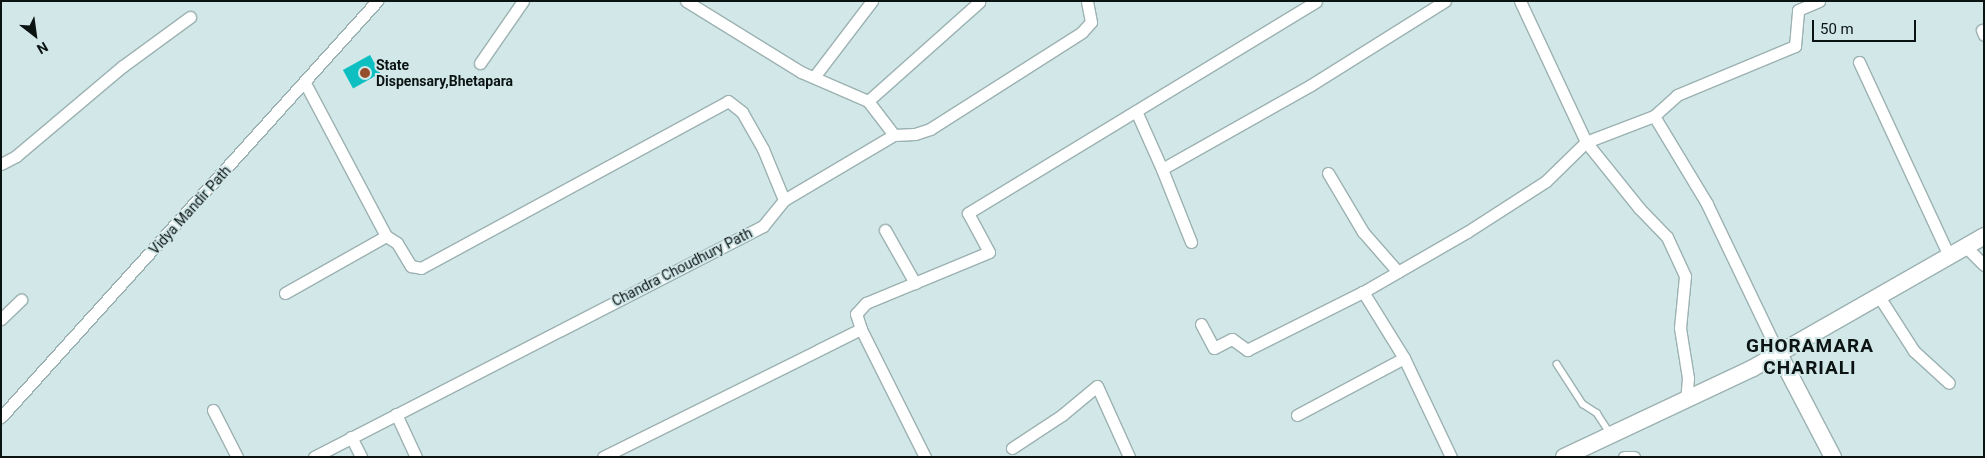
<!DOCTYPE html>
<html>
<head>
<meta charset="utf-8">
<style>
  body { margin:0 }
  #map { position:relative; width:1985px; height:458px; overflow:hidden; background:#d2e8e8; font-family:Roboto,sans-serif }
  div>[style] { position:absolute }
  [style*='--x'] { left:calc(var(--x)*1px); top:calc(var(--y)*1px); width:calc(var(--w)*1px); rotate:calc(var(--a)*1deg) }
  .building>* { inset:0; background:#0ebfc1; transform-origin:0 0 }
  .roads { filter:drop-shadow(1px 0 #9cb1b1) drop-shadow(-1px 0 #9cb1b1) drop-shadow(0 1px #9cb1b1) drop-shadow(0 -1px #9cb1b1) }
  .lane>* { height:5.5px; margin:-2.75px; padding:0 2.75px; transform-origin:2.75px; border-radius:2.75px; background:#fff }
  .street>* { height:11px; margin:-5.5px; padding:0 5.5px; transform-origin:5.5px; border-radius:5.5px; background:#fff }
  .secondary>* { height:16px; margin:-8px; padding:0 8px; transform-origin:8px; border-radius:8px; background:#fff }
  .dots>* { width:14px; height:14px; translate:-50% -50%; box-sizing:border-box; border:2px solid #d2e8e8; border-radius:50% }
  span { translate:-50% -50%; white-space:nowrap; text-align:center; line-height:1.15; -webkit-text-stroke:4px #d2e8e8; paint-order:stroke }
  .poi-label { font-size:14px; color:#0b1313; font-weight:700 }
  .left { translate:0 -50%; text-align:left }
  .street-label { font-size:14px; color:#0b1313 }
  .district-label { font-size:19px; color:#0b1313; font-weight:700; letter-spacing:1px }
  .frame { position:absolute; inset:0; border:2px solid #0b1313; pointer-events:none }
  .north { position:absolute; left:10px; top:10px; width:50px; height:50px; -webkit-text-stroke:4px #d2e8e8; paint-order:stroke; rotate:150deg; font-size:14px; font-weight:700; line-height:20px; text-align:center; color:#0b1313 }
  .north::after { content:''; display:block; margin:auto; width:18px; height:22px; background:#0b1313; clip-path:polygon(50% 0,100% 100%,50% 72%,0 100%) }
  .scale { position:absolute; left:1812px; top:20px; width:104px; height:22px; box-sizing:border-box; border:2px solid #0b1313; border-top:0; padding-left:6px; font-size:15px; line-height:18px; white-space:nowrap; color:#0b1313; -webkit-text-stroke:4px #d2e8e8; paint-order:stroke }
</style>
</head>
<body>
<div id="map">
  <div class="building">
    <i style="left:370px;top:55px;width:21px;height:31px;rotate:61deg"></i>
  </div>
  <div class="roads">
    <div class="lane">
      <i style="--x:1557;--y:364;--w:48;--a:57"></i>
      <i style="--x:1583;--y:404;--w:17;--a:33"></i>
      <i style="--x:1597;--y:413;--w:24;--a:57"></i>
    </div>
    <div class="street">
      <i style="--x:1520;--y:1;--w:156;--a:64.9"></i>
      <i style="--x:1586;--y:142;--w:73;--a:-20.9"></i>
      <i style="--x:1654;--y:116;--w:103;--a:58.9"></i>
      <i style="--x:1707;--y:204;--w:164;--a:64.4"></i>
      <i style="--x:1982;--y:30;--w:5;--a:68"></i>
      <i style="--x:1859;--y:62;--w:212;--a:65.1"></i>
      <i style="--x:480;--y:63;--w:75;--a:-55.3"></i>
      <i style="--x:814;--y:77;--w:96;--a:-52.7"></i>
      <i style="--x:305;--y:83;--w:173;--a:62.1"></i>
      <i style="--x:386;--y:236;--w:13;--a:32"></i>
      <i style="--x:397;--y:243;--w:27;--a:59"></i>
      <i style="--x:411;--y:266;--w:10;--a:11"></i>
      <i style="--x:421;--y:268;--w:349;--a:-28.5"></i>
      <i style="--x:728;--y:101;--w:18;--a:38"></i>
      <i style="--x:742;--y:112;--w:43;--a:60.4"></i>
      <i style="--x:763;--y:149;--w:55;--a:67.6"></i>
      <i style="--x:868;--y:101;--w:149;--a:-41.7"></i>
      <i style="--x:1136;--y:111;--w:64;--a:65.9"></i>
      <i style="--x:1654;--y:116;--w:31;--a:-42"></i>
      <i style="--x:1677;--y:95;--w:128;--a:-22.6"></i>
      <i style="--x:1795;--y:46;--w:36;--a:-85"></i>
      <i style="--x:1798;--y:10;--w:23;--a:-23"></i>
      <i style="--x:894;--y:135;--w:21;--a:-3"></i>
      <i style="--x:915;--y:134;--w:16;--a:-18"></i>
      <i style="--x:930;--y:129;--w:180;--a:-32.5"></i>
      <i style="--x:1082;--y:32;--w:13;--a:-48"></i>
      <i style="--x:1091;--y:22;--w:21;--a:-101"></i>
      <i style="--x:1;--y:164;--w:17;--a:-28"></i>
      <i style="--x:16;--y:156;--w:140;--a:-40.1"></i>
      <i style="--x:123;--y:66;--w:83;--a:-36.2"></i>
      <i style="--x:1328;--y:173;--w:69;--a:59.3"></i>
      <i style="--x:1363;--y:232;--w:53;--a:48.8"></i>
      <i style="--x:885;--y:230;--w:61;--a:60.5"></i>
      <i style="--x:1191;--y:242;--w:79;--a:-111.7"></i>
      <i style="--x:1162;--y:169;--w:171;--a:-29.4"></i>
      <i style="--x:1311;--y:85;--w:158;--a:-32.1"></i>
      <i style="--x:1964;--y:245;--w:28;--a:45"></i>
      <i style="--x:285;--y:293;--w:116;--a:-29.4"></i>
      <i style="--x:1878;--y:295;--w:67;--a:57.3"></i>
      <i style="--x:1914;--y:351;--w:47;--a:42.4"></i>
      <i style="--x:1;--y:319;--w:28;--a:-44"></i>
      <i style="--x:1201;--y:324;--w:27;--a:62"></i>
      <i style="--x:1214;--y:348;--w:20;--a:-27"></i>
      <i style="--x:1232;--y:339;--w:19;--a:36"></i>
      <i style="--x:1247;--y:350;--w:130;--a:-26.6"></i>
      <i style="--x:213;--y:410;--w:53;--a:62.9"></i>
      <i style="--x:396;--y:414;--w:47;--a:65.1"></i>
      <i style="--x:1297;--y:415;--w:121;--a:-28"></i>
      <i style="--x:1;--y:417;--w:561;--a:-47.89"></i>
      <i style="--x:351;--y:437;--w:22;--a:63"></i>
      <i style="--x:1012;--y:448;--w:60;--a:-33.4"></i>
      <i style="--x:1062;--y:415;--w:45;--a:-39.6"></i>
      <i style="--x:1097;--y:386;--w:78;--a:65.7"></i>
      <i style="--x:314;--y:457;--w:505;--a:-27.22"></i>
      <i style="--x:763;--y:226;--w:33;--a:-51"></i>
      <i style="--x:784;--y:200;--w:128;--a:-30.6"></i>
      <i style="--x:894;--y:135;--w:43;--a:-127.4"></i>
      <i style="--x:868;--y:101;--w:73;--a:-156.6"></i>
      <i style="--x:801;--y:72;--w:135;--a:-148.3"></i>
      <i style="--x:603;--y:457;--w:288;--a:-26.4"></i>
      <i style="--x:925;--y:457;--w:143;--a:-116.6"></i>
      <i style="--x:861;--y:329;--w:16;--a:-108"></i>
      <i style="--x:856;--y:314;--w:15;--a:-48"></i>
      <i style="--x:866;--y:303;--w:133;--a:-22.5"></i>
      <i style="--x:989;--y:252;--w:44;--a:-118.3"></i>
      <i style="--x:968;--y:213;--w:407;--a:-31.3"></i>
      <i style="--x:1451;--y:457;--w:110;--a:-115.4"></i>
      <i style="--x:1404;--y:358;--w:78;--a:-121.8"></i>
      <i style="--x:1363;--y:292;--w:120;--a:-30"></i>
      <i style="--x:1467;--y:232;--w:94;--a:-32.8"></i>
      <i style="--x:1546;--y:181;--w:56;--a:-44.3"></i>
      <i style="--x:1586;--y:142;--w:85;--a:51.2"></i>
      <i style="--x:1639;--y:208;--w:40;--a:46"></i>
      <i style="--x:1667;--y:237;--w:43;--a:65.2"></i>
      <i style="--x:1685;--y:276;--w:52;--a:95.5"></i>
      <i style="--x:1680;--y:328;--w:51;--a:80.9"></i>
      <i style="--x:1688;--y:378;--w:21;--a:95"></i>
      <i style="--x:1624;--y:457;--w:10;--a:0"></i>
    </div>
    <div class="secondary">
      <i style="--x:1778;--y:352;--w:119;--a:62.4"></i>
      <i style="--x:1564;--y:457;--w:209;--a:-25.2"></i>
      <i style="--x:1753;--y:368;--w:266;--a:-29.7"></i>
    </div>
  </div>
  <div class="dots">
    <i style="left:365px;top:73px;background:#954e29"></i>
  </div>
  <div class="poi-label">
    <span class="left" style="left:376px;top:73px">State<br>Dispensary,Bhetapara</span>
  </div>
  <div class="street-label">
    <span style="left:190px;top:210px;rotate:-48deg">Vidya Mandir Path</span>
    <span style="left:682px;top:267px;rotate:-27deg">Chandra Choudhury Path</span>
  </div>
  <div class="district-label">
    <span style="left:1810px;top:357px">GHORAMARA<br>CHARIALI</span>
  </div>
  <div class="frame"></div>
  <div class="north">N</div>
  <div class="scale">50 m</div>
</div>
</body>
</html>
